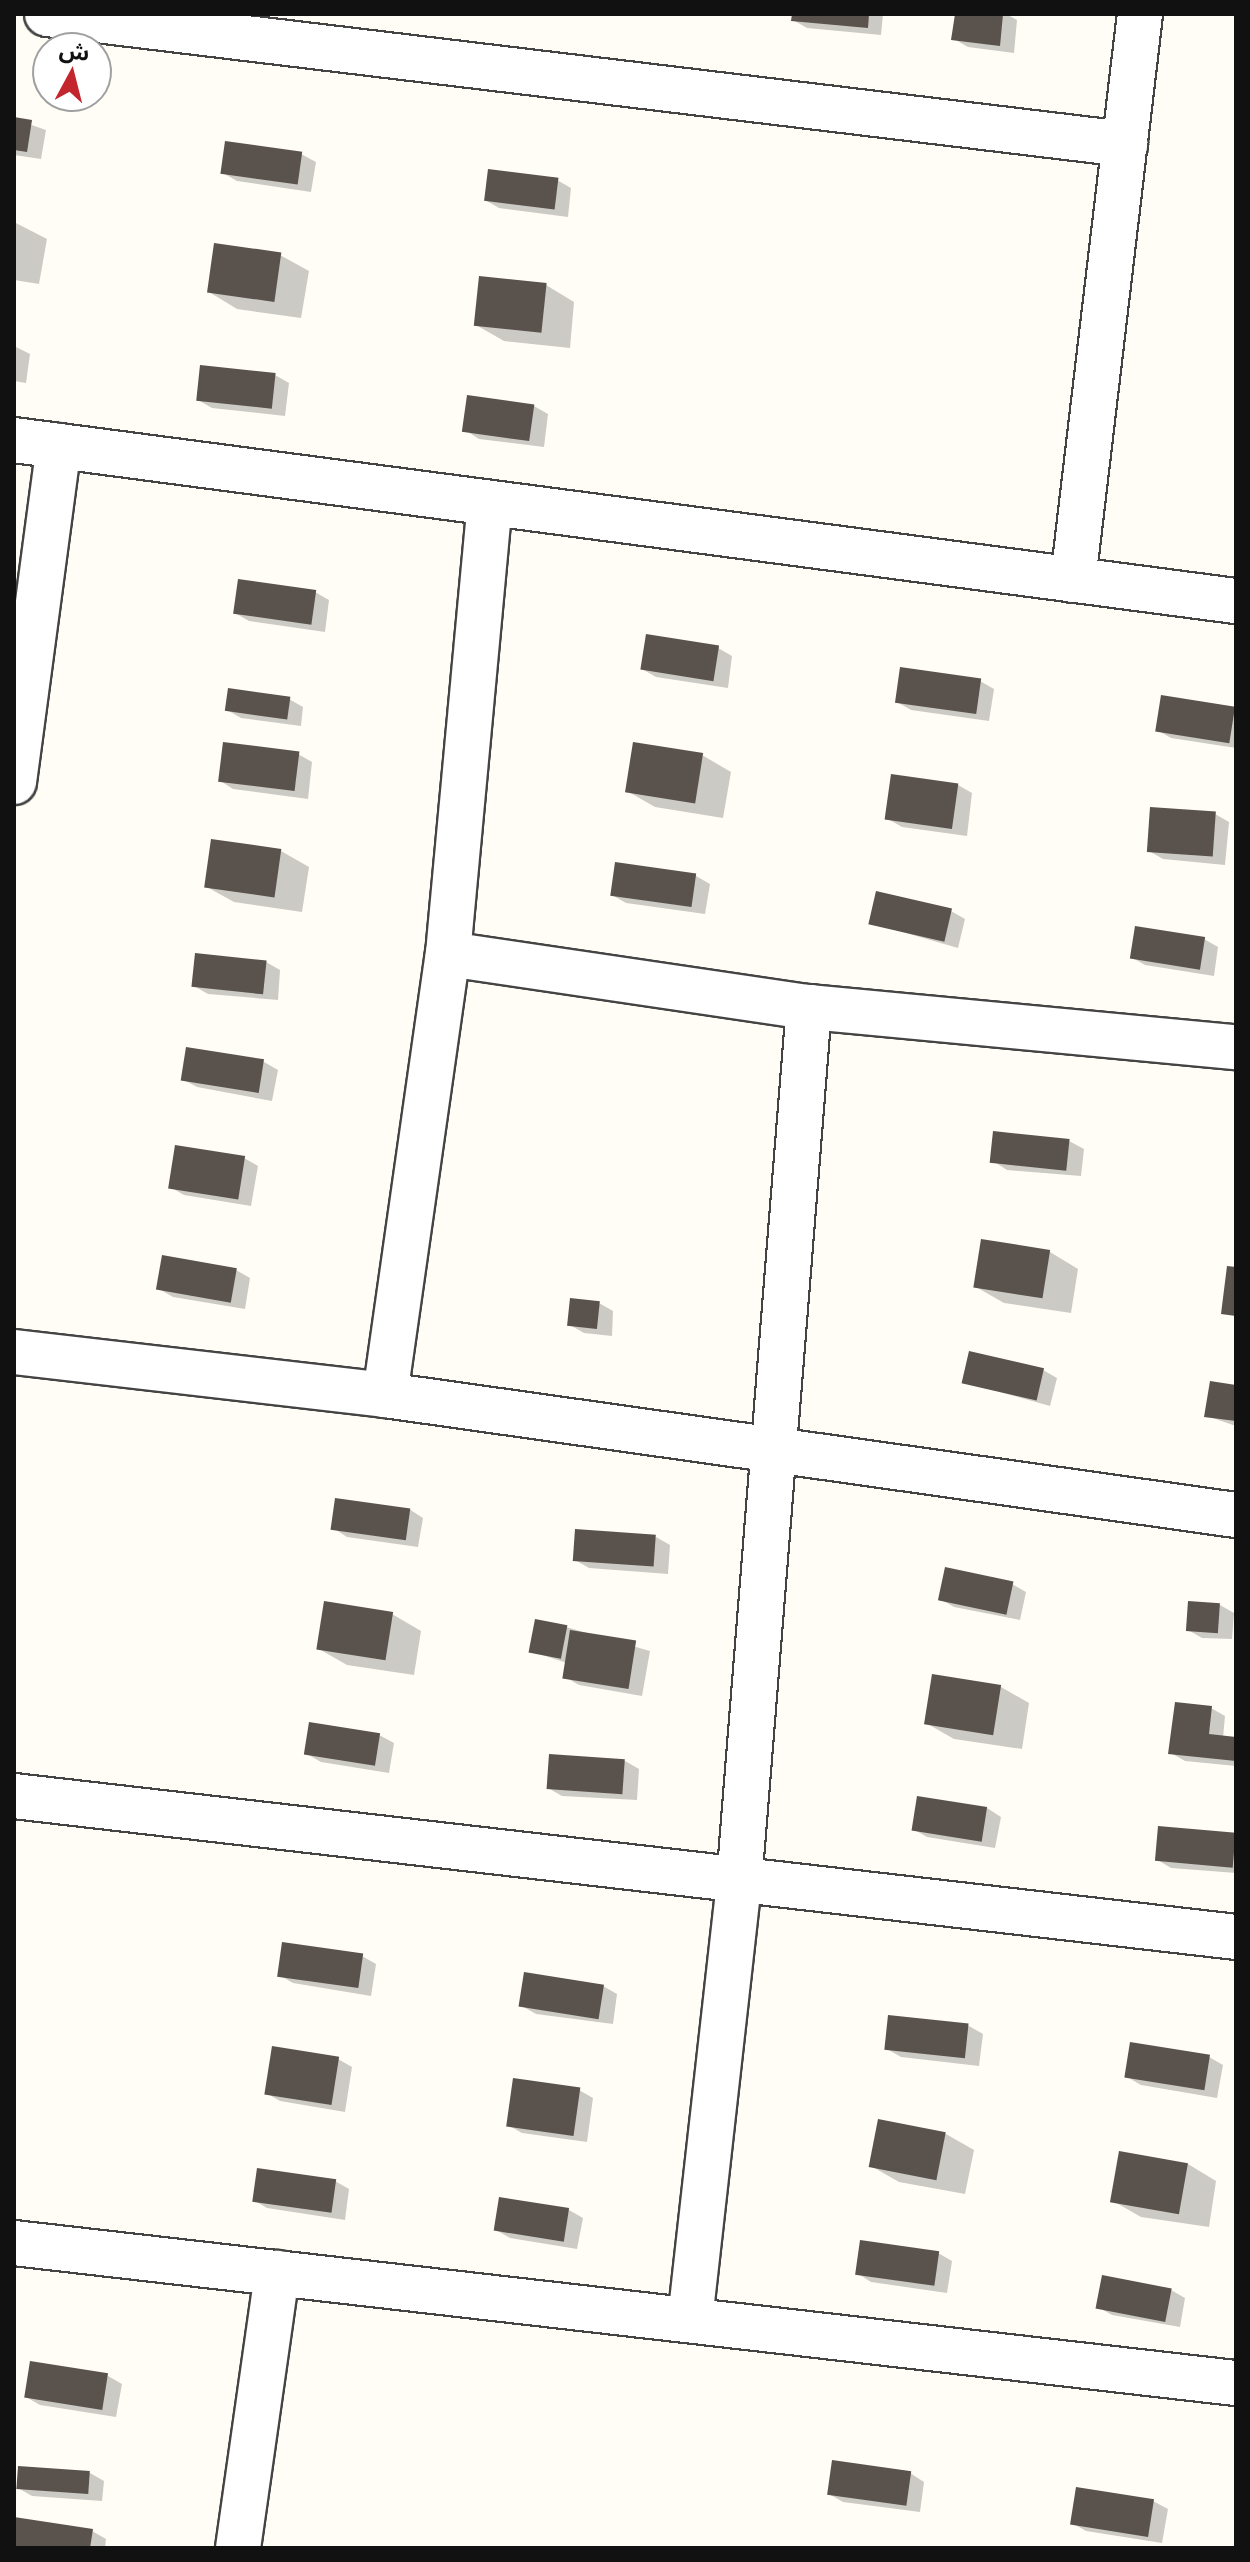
<!DOCTYPE html>
<html>
<head>
<meta charset="utf-8">
<style>
  body { margin:0 }
  #map { position:relative; width:1250px; height:2562px; overflow:hidden; background:#fffdf5; font-family:"Noto Serif","Noto Sans Arabic",serif }
  div>[style] { position:absolute }
  [style*='--x'] { left:calc(var(--x)*1px); top:calc(var(--y)*1px); width:calc(var(--w)*1px); rotate:calc(var(--a)*1deg) }
  .shadow>* { inset:0; background:#0003 }
  .building>* { inset:0; background:#5a524d; transform-origin:0 0 }
  .roads { filter:drop-shadow(2px 0 #444) drop-shadow(-2px 0 #444) drop-shadow(0 2px #444) drop-shadow(0 -2px #444) }
  .street>* { height:44px; margin:-22px; padding:0 22px; transform-origin:22px; border-radius:22px; background:#fff }
  span { translate:-50% -50%; white-space:nowrap; text-align:center; line-height:1.15; -webkit-text-stroke:8px #fff; paint-order:stroke }
  .frame { position:absolute; inset:0; border:16px solid #111; pointer-events:none }
  .north { position:absolute; left:32px; top:32px; width:80px; height:80px; box-sizing:border-box; background:#fff; border:2px solid #a0a0a0; border-radius:50%; rotate:7deg; font-size:22px; font-weight:700; line-height:32px; text-align:center; color:#111 }
  .north::after { content:''; display:block; margin:auto; width:28px; height:36px; background:#c4262e; clip-path:polygon(50% 0,100% 100%,50% 72%,0 100%) }
</style>
</head>
<body>
<div id="map">
  <div class="shadow">
    <i style="clip-path:polygon(794px 14px,883px 14px,881px 35px,807px 28px,793px 20px)"></i>
    <i style="clip-path:polygon(957px 14px,1006px 14px,1017px 20px,1014px 53px,968px 47px,954px 39px)"></i>
    <i style="clip-path:polygon(14px 119px,46px 130px,41px 159px,14px 155px)"></i>
    <i style="clip-path:polygon(301px 154px,316px 162px,311px 192px,237px 181px,223px 173px)"></i>
    <i style="clip-path:polygon(557px 180px,571px 188px,568px 217px,499px 208px,485px 200px)"></i>
    <i style="clip-path:polygon(14px 222px,47px 239px,39px 284px,14px 280px)"></i>
    <i style="clip-path:polygon(280px 255px,309px 271px,301px 318px,237px 309px,209px 292px)"></i>
    <i style="clip-path:polygon(546px 285px,574px 302px,570px 348px,504px 341px,476px 325px)"></i>
    <i style="clip-path:polygon(14px 346px,30px 354px,26px 383px,14px 381px)"></i>
    <i style="clip-path:polygon(275px 375px,289px 383px,285px 416px,212px 408px,198px 400px)"></i>
    <i style="clip-path:polygon(469px 397px,534px 406px,548px 414px,544px 447px,479px 439px,465px 430px)"></i>
    <i style="clip-path:polygon(315px 592px,329px 600px,325px 632px,249px 621px,235px 613px)"></i>
    <i style="clip-path:polygon(718px 648px,732px 656px,728px 688px,656px 677px,642px 669px)"></i>
    <i style="clip-path:polygon(980px 681px,994px 689px,989px 721px,911px 710px,897px 702px)"></i>
    <i style="clip-path:polygon(1162px 697px,1236px 710px,1236px 748px,1171px 738px,1157px 730px)"></i>
    <i style="clip-path:polygon(289px 699px,303px 707px,301px 726px,241px 718px,227px 710px)"></i>
    <i style="clip-path:polygon(298px 754px,312px 762px,308px 799px,233px 789px,219px 780px)"></i>
    <i style="clip-path:polygon(702px 755px,731px 772px,723px 818px,655px 807px,627px 791px)"></i>
    <i style="clip-path:polygon(958px 785px,972px 793px,967px 836px,902px 827px,888px 819px)"></i>
    <i style="clip-path:polygon(1215px 814px,1229px 822px,1225px 865px,1163px 859px,1149px 851px)"></i>
    <i style="clip-path:polygon(212px 841px,281px 851px,309px 867px,302px 912px,234px 902px,205px 886px)"></i>
    <i style="clip-path:polygon(696px 876px,710px 884px,705px 914px,626px 903px,612px 895px)"></i>
    <i style="clip-path:polygon(951px 911px,965px 919px,958px 948px,871px 923px)"></i>
    <i style="clip-path:polygon(1204px 939px,1218px 947px,1214px 976px,1145px 965px,1131px 957px)"></i>
    <i style="clip-path:polygon(266px 962px,280px 970px,278px 1000px,208px 994px,194px 986px)"></i>
    <i style="clip-path:polygon(188px 1049px,264px 1062px,278px 1070px,272px 1101px,197px 1087px,182px 1079px)"></i>
    <i style="clip-path:polygon(1069px 1141px,1084px 1149px,1081px 1176px,1007px 1170px,993px 1161px)"></i>
    <i style="clip-path:polygon(244px 1158px,258px 1166px,251px 1206px,184px 1195px,170px 1187px)"></i>
    <i style="clip-path:polygon(1050px 1252px,1078px 1269px,1071px 1313px,1004px 1303px,976px 1287px)"></i>
    <i style="clip-path:polygon(236px 1270px,250px 1278px,245px 1309px,173px 1297px,159px 1289px)"></i>
    <i style="clip-path:polygon(599px 1303px,613px 1311px,612px 1336px,584px 1333px,570px 1325px)"></i>
    <i style="clip-path:polygon(1043px 1370px,1057px 1378px,1050px 1406px,964px 1382px)"></i>
    <i style="clip-path:polygon(1236px 1387px,1236px 1426px,1207px 1416px)"></i>
    <i style="clip-path:polygon(409px 1509px,423px 1518px,418px 1547px,347px 1537px,333px 1528px)"></i>
    <i style="clip-path:polygon(656px 1537px,670px 1545px,668px 1574px,589px 1568px,575px 1560px)"></i>
    <i style="clip-path:polygon(1012px 1584px,1026px 1592px,1020px 1620px,954px 1607px,940px 1599px)"></i>
    <i style="clip-path:polygon(1220px 1605px,1234px 1613px,1232px 1639px,1202px 1638px,1188px 1630px)"></i>
    <i style="clip-path:polygon(392px 1614px,421px 1631px,414px 1675px,347px 1665px,319px 1649px)"></i>
    <i style="clip-path:polygon(566px 1627px,650px 1651px,642px 1696px,579px 1685px,565px 1677px,567px 1663px,530px 1651px)"></i>
    <i style="clip-path:polygon(1001px 1687px,1029px 1703px,1022px 1749px,954px 1739px,926px 1723px)"></i>
    <i style="clip-path:polygon(1211px 1708px,1225px 1716px,1223px 1738px,1236px 1739px,1236px 1766px,1185px 1761px,1171px 1753px)"></i>
    <i style="clip-path:polygon(379px 1735px,394px 1743px,389px 1773px,321px 1762px,307px 1754px)"></i>
    <i style="clip-path:polygon(625px 1761px,639px 1769px,637px 1800px,562px 1796px,548px 1788px)"></i>
    <i style="clip-path:polygon(987px 1808px,1001px 1817px,995px 1848px,927px 1837px,913px 1829px)"></i>
    <i style="clip-path:polygon(1160px 1828px,1236px 1835px,1236px 1873px,1171px 1868px,1156px 1859px)"></i>
    <i style="clip-path:polygon(362px 1956px,376px 1964px,371px 1996px,293px 1983px,279px 1975px)"></i>
    <i style="clip-path:polygon(603px 1986px,617px 1994px,613px 2024px,536px 2014px,522px 2006px)"></i>
    <i style="clip-path:polygon(969px 2026px,983px 2034px,979px 2066px,901px 2057px,887px 2049px)"></i>
    <i style="clip-path:polygon(1209px 2057px,1223px 2065px,1217px 2098px,1141px 2085px,1127px 2077px)"></i>
    <i style="clip-path:polygon(338px 2059px,352px 2067px,345px 2112px,280px 2101px,266px 2093px)"></i>
    <i style="clip-path:polygon(579px 2090px,593px 2098px,587px 2142px,522px 2133px,508px 2125px)"></i>
    <i style="clip-path:polygon(879px 2121px,946px 2134px,974px 2150px,965px 2194px,899px 2182px,871px 2166px)"></i>
    <i style="clip-path:polygon(1188px 2164px,1216px 2181px,1209px 2227px,1141px 2217px,1113px 2201px)"></i>
    <i style="clip-path:polygon(335px 2181px,349px 2189px,345px 2220px,267px 2208px,253px 2200px)"></i>
    <i style="clip-path:polygon(569px 2210px,583px 2218px,577px 2249px,510px 2238px,496px 2230px)"></i>
    <i style="clip-path:polygon(938px 2253px,952px 2261px,947px 2293px,871px 2282px,857px 2273px)"></i>
    <i style="clip-path:polygon(1171px 2290px,1185px 2298px,1180px 2327px,1112px 2315px,1098px 2307px)"></i>
    <i style="clip-path:polygon(108px 2376px,122px 2384px,116px 2417px,40px 2405px,26px 2397px)"></i>
    <i style="clip-path:polygon(90px 2473px,104px 2481px,102px 2501px,32px 2496px,18px 2488px)"></i>
    <i style="clip-path:polygon(910px 2473px,924px 2482px,920px 2512px,843px 2502px,829px 2494px)"></i>
    <i style="clip-path:polygon(1153px 2501px,1168px 2509px,1162px 2543px,1086px 2531px,1072px 2523px)"></i>
    <i style="clip-path:polygon(14px 2519px,92px 2531px,106px 2539px,105px 2548px,14px 2548px)"></i>
  </div>
  <div class="building">
    <i style="clip-path:polygon(792px 14px,869px 14px,868px 28px,791px 21px)"></i>
    <i style="clip-path:polygon(955px 14px,1003px 14px,1000px 46px,951px 40px)"></i>
    <i style="clip-path:polygon(14px 117px,32px 120px,27px 152px,14px 150px)"></i>
    <i style="left:225px;top:141px;width:78px;height:33px;rotate:8deg"></i>
    <i style="left:488px;top:169px;width:71px;height:32px;rotate:7deg"></i>
    <i style="left:214px;top:243px;width:68px;height:50px;rotate:8deg"></i>
    <i style="left:479px;top:276px;width:68px;height:50px;rotate:6deg"></i>
    <i style="left:200px;top:365px;width:76px;height:36px;rotate:6deg"></i>
    <i style="left:467px;top:395px;width:68px;height:37px;rotate:8deg"></i>
    <i style="left:238px;top:579px;width:79px;height:35px;rotate:8deg"></i>
    <i style="left:646px;top:634px;width:74px;height:36px;rotate:9deg"></i>
    <i style="left:900px;top:667px;width:82px;height:36px;rotate:8deg"></i>
    <i style="left:228px;top:688px;width:63px;height:23px;rotate:8deg"></i>
    <i style="left:1161px;top:695px;width:75px;height:37px;rotate:9deg"></i>
    <i style="left:223px;top:742px;width:77px;height:40px;rotate:7deg"></i>
    <i style="left:633px;top:742px;width:71px;height:51px;rotate:9deg"></i>
    <i style="left:891px;top:774px;width:68px;height:46px;rotate:8deg"></i>
    <i style="left:1150px;top:807px;width:66px;height:45px;rotate:4deg"></i>
    <i style="left:211px;top:839px;width:71px;height:49px;rotate:8deg"></i>
    <i style="left:615px;top:862px;width:82px;height:34px;rotate:8deg"></i>
    <i style="left:876px;top:891px;width:78px;height:34px;rotate:13deg"></i>
    <i style="left:1135px;top:926px;width:71px;height:33px;rotate:9deg"></i>
    <i style="left:195px;top:953px;width:72px;height:34px;rotate:6deg"></i>
    <i style="left:186px;top:1047px;width:79px;height:34px;rotate:9deg"></i>
    <i style="left:993px;top:1131px;width:77px;height:32px;rotate:6deg"></i>
    <i style="left:175px;top:1145px;width:71px;height:44px;rotate:9deg"></i>
    <i style="left:981px;top:1239px;width:70px;height:49px;rotate:9deg"></i>
    <i style="left:162px;top:1255px;width:76px;height:35px;rotate:10deg"></i>
    <i style="clip-path:polygon(1227px 1266px,1236px 1267px,1236px 1316px,1221px 1314px)"></i>
    <i style="left:570px;top:1298px;width:30px;height:28px;rotate:6deg"></i>
    <i style="left:969px;top:1351px;width:77px;height:33px;rotate:13deg"></i>
    <i style="clip-path:polygon(1210px 1381px,1236px 1385px,1236px 1421px,1204px 1417px)"></i>
    <i style="left:335px;top:1498px;width:76px;height:32px;rotate:8deg"></i>
    <i style="left:575px;top:1529px;width:81px;height:32px;rotate:4deg"></i>
    <i style="left:945px;top:1567px;width:70px;height:34px;rotate:12deg"></i>
    <i style="left:324px;top:1601px;width:70px;height:49px;rotate:9deg"></i>
    <i style="left:1188px;top:1601px;width:32px;height:30px;rotate:4deg"></i>
    <i style="left:535px;top:1619px;width:33px;height:34px;rotate:11deg"></i>
    <i style="left:570px;top:1630px;width:67px;height:49px;rotate:9deg"></i>
    <i style="left:932px;top:1674px;width:70px;height:51px;rotate:9deg"></i>
    <i style="clip-path:polygon(1175px 1702px,1212px 1706px,1209px 1734px,1236px 1737px,1236px 1761px,1168px 1754px)"></i>
    <i style="left:309px;top:1722px;width:72px;height:33px;rotate:9deg"></i>
    <i style="left:549px;top:1754px;width:76px;height:35px;rotate:4deg"></i>
    <i style="left:917px;top:1796px;width:71px;height:35px;rotate:9deg"></i>
    <i style="left:1158px;top:1826px;width:78px;height:35px;rotate:5deg"></i>
    <i style="left:282px;top:1942px;width:82px;height:35px;rotate:8deg"></i>
    <i style="left:524px;top:1972px;width:81px;height:35px;rotate:9deg"></i>
    <i style="left:888px;top:2015px;width:81px;height:35px;rotate:6deg"></i>
    <i style="left:1130px;top:2042px;width:81px;height:36px;rotate:9deg"></i>
    <i style="left:272px;top:2046px;width:68px;height:49px;rotate:9deg"></i>
    <i style="left:513px;top:2078px;width:68px;height:49px;rotate:8deg"></i>
    <i style="left:878px;top:2119px;width:69px;height:49px;rotate:11deg"></i>
    <i style="left:1119px;top:2151px;width:70px;height:52px;rotate:10deg"></i>
    <i style="left:257px;top:2168px;width:80px;height:34px;rotate:8deg"></i>
    <i style="left:499px;top:2197px;width:71px;height:34px;rotate:9deg"></i>
    <i style="left:860px;top:2240px;width:80px;height:35px;rotate:8deg"></i>
    <i style="left:1102px;top:2275px;width:71px;height:34px;rotate:11deg"></i>
    <i style="left:30px;top:2361px;width:79px;height:37px;rotate:9deg"></i>
    <i style="left:832px;top:2460px;width:80px;height:35px;rotate:8deg"></i>
    <i style="left:18px;top:2466px;width:72px;height:23px;rotate:4deg"></i>
    <i style="left:1076px;top:2487px;width:79px;height:38px;rotate:9deg"></i>
    <i style="clip-path:polygon(14px 2517px,93px 2529px,90px 2548px,14px 2548px)"></i>
  </div>
  <div class="roads">
    <div class="street">
      <i style="--x:47;--y:14;--w:1086;--a:6.88"></i>
      <i style="--x:14;--y:440;--w:1233;--a:7.51"></i>
      <i style="--x:1073;--y:580;--w:570;--a:-83.25"></i>
      <i style="--x:14;--y:782;--w:339;--a:-82.4"></i>
      <i style="--x:448;--y:954;--w:365;--a:8.4"></i>
      <i style="--x:809;--y:1007;--w:429;--a:5.4"></i>
      <i style="--x:14;--y:1352;--w:373;--a:6.6"></i>
      <i style="--x:385;--y:1395;--w:859;--a:8.03"></i>
      <i style="--x:385;--y:1395;--w:445;--a:-81.9"></i>
      <i style="--x:448;--y:954;--w:453;--a:-84.7"></i>
      <i style="--x:14;--y:1796;--w:1230;--a:6.58"></i>
      <i style="--x:14;--y:2243;--w:1230;--a:6.54"></i>
      <i style="--x:690;--y:2320;--w:440;--a:-83.6"></i>
      <i style="--x:739;--y:1883;--w:879;--a:-85.43"></i>
      <i style="--x:238;--y:2548;--w:278;--a:-81.9"></i>
    </div>
  </div>
  <div class="frame"></div>
  <div class="north">ش</div>
</div>
</body>
</html>
